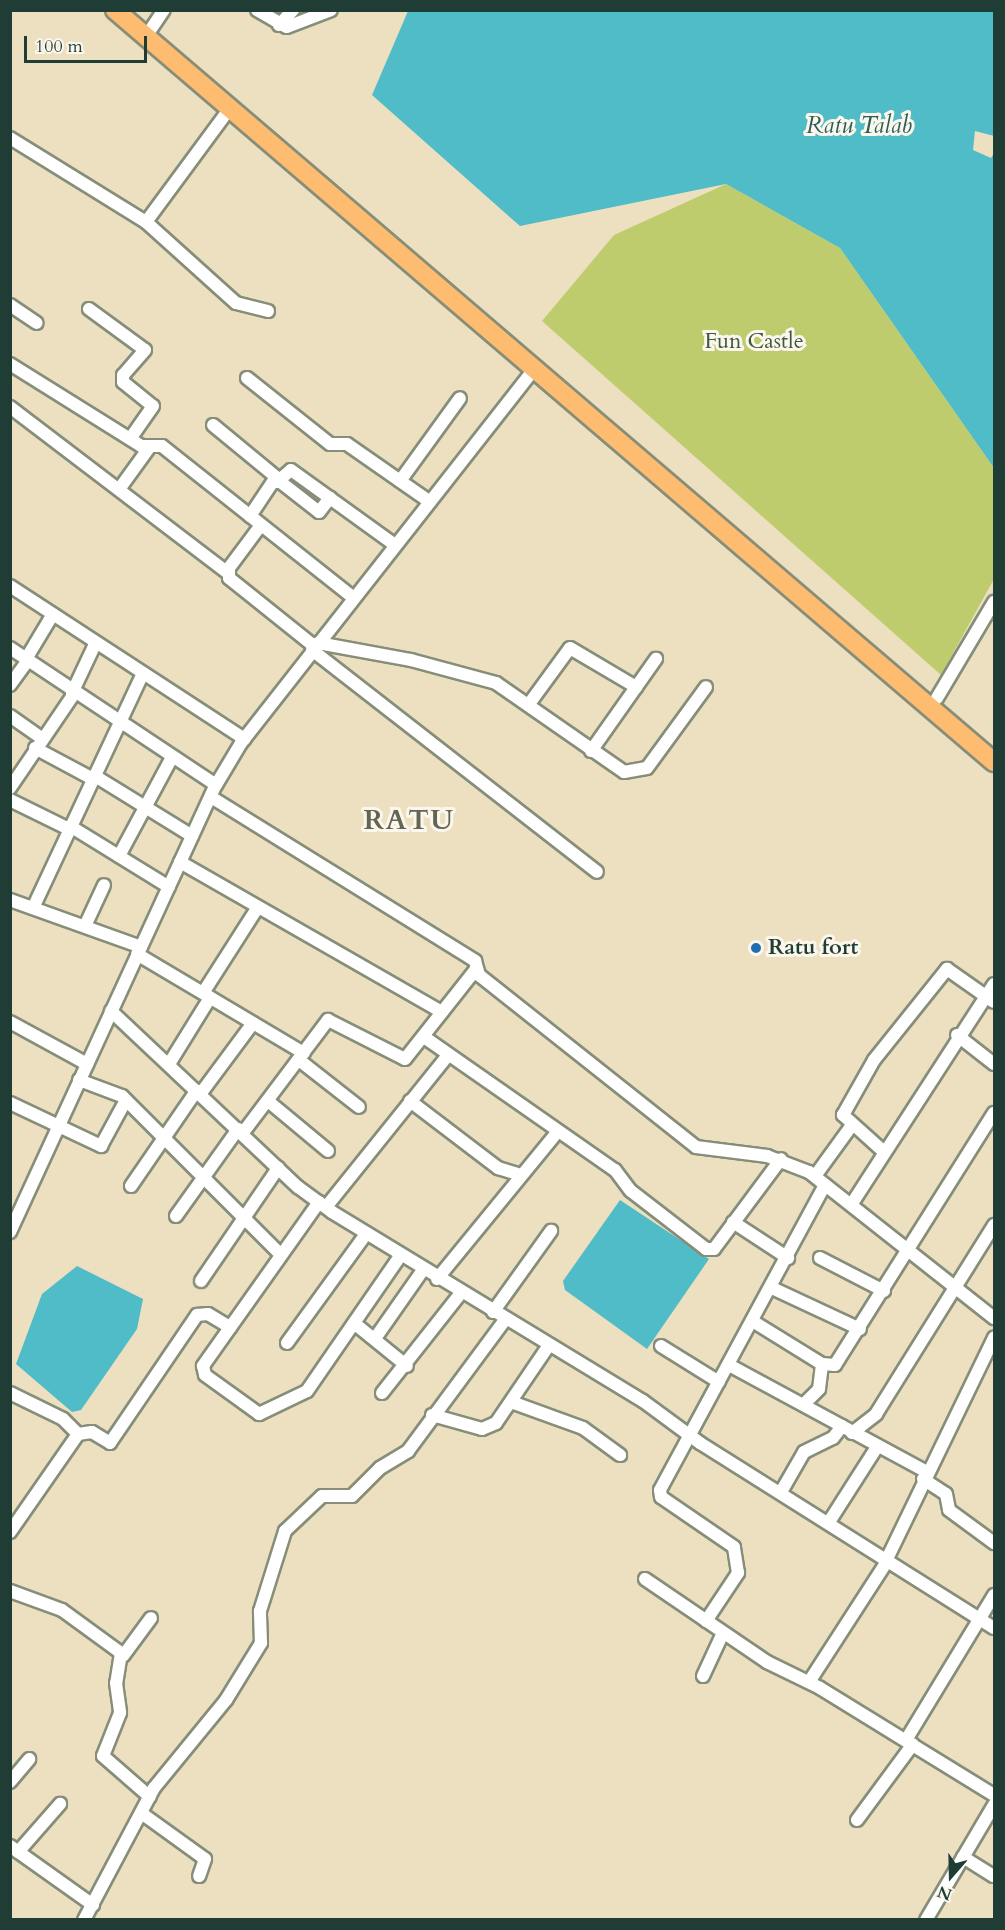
<!DOCTYPE html>
<html>
<head>
<meta charset="utf-8">
<style>
  body { margin:0 }
  #map { position:relative; width:1005px; height:1930px; overflow:hidden; background:#ede0c0; font-family:Cardo,serif }
  div>[style] { position:absolute }
  [style*='--x'] { left:calc(var(--x)*1px); top:calc(var(--y)*1px); width:calc(var(--w)*1px); rotate:calc(var(--a)*1deg) }
  .green>* { inset:0; background:#bfcc6e }
  .water>* { inset:0; background:#4fbcc7 }
  .roads { filter:drop-shadow(2px 0 #868e7a) drop-shadow(-2px 0 #868e7a) drop-shadow(0 2px #868e7a) drop-shadow(0 -2px #868e7a) }
  .minor>* { height:12px; margin:-6px; padding:0 6px; transform-origin:6px; border-radius:6px; background:#fff }
  .highway>* { height:18px; margin:-9px; padding:0 9px; transform-origin:9px; border-radius:9px; background:#fdbc6f }
  .dots>* { width:16px; height:16px; translate:-50% -50%; box-sizing:border-box; border:3px solid #fbf7ec; border-radius:50% }
  span { translate:-50% -50%; white-space:nowrap; text-align:center; line-height:1.15; -webkit-text-stroke:6px #fbf7ec; paint-order:stroke }
  .park-label { font-size:22px; color:#3f5a40 }
  .poi-label { font-size:22px; color:#1f3d34; font-weight:700 }
  .left { translate:0 -50%; text-align:left }
  .water-label { font-size:24px; color:#2b5d59; font-style:italic }
  .district-label { font-size:28px; color:#646554; font-weight:700; letter-spacing:1.5px }
  .frame { position:absolute; inset:0; border:12px solid #1f3d34; pointer-events:none }
  .north { position:absolute; left:921px; top:1846px; width:60px; height:60px; -webkit-text-stroke:4px #fbf7ec; paint-order:stroke; rotate:200deg; font-size:16px; font-weight:700; line-height:24px; text-align:center; color:#1f3d34 }
  .north::after { content:''; display:block; margin:auto; width:21px; height:27px; background:#1f3d34; clip-path:polygon(50% 0,100% 100%,50% 72%,0 100%) }
  .scale { position:absolute; left:24px; top:36px; width:123px; height:27px; box-sizing:border-box; border:3px solid #1f3d34; border-top:0; padding-left:8px; font-size:18px; line-height:21px; white-space:nowrap; color:#1f3d34; -webkit-text-stroke:4px #fbf7ec; paint-order:stroke }
</style>
</head>
<body>
<div id="map">
  <div class="green">
    <i style="clip-path:polygon(726px 184px,840px 248px,994px 468px,994px 579px,941px 675px,542px 321px,614px 235px)"></i>
  </div>
  <div class="water">
    <i style="clip-path:polygon(408px 11px,994px 11px,994px 136px,975px 131px,973px 150px,991px 158px,994px 153px,994px 468px,840px 248px,726px 184px,520px 226px,372px 95px)"></i>
    <i style="clip-path:polygon(620px 1200px,709px 1259px,647px 1349px,565px 1290px,563px 1281px)"></i>
    <i style="clip-path:polygon(77px 1266px,143px 1299px,137px 1329px,81px 1410px,72px 1412px,16px 1364px,42px 1294px)"></i>
  </div>
  <div class="roads">
    <div class="minor">
      <i style="--x:257;--y:10;--w:34;--a:30"></i>
      <i style="--x:287;--y:27;--w:47;--a:-21.1"></i>
      <i style="--x:279;--y:25;--w:21;--a:-47"></i>
      <i style="--x:151;--y:29;--w:23;--a:-56"></i>
      <i style="--x:10;--y:138;--w:160;--a:31.7"></i>
      <i style="--x:146;--y:222;--w:142;--a:-53.6"></i>
      <i style="--x:146;--y:222;--w:121;--a:42"></i>
      <i style="--x:236;--y:303;--w:33;--a:14"></i>
      <i style="--x:10;--y:305;--w:32;--a:34"></i>
      <i style="--x:89;--y:309;--w:69;--a:36.2"></i>
      <i style="--x:145;--y:350;--w:33;--a:131"></i>
      <i style="--x:123;--y:375;--w:7;--a:90"></i>
      <i style="--x:123;--y:382;--w:38;--a:39"></i>
      <i style="--x:153;--y:406;--w:40;--a:124.9"></i>
      <i style="--x:10;--y:364;--w:155;--a:32"></i>
      <i style="--x:141;--y:446;--w:21;--a:0"></i>
      <i style="--x:162;--y:446;--w:245;--a:38.4"></i>
      <i style="--x:247;--y:378;--w:106;--a:38.5"></i>
      <i style="--x:330;--y:444;--w:17;--a:0"></i>
      <i style="--x:347;--y:444;--w:101;--a:34.9"></i>
      <i style="--x:10;--y:407;--w:274;--a:37.3"></i>
      <i style="--x:213;--y:425;--w:82;--a:39.5"></i>
      <i style="--x:276;--y:477;--w:47;--a:123.7"></i>
      <i style="--x:278;--y:480;--w:52;--a:38"></i>
      <i style="--x:319;--y:512;--w:18;--a:-52"></i>
      <i style="--x:400;--y:481;--w:102;--a:-54.1"></i>
      <i style="--x:277;--y:482;--w:18;--a:-41"></i>
      <i style="--x:291;--y:470;--w:128;--a:35.8"></i>
      <i style="--x:120;--y:488;--w:49;--a:-54.1"></i>
      <i style="--x:261;--y:525;--w:54;--a:126.7"></i>
      <i style="--x:229;--y:568;--w:10;--a:90"></i>
      <i style="--x:229;--y:578;--w:110;--a:38.7"></i>
      <i style="--x:10;--y:586;--w:280;--a:33.1"></i>
      <i style="--x:318;--y:643;--w:95;--a:10.4"></i>
      <i style="--x:411;--y:660;--w:88;--a:15.1"></i>
      <i style="--x:496;--y:683;--w:156;--a:34.8"></i>
      <i style="--x:624;--y:772;--w:23;--a:-10"></i>
      <i style="--x:647;--y:768;--w:100;--a:-53.9"></i>
      <i style="--x:10;--y:648;--w:247;--a:33.6"></i>
      <i style="--x:312;--y:650;--w:361;--a:37.9"></i>
      <i style="--x:26;--y:659;--w:52;--a:-59"></i>
      <i style="--x:10;--y:685;--w:31;--a:-54"></i>
      <i style="--x:72;--y:693;--w:56;--a:-64.8"></i>
      <i style="--x:937;--y:698;--w:112;--a:-59.3"></i>
      <i style="--x:529;--y:704;--w:69;--a:-53.8"></i>
      <i style="--x:570;--y:648;--w:77;--a:30.6"></i>
      <i style="--x:10;--y:716;--w:39;--a:35"></i>
      <i style="--x:35;--y:748;--w:66;--a:28.1"></i>
      <i style="--x:591;--y:751;--w:113;--a:-54.8"></i>
      <i style="--x:95;--y:776;--w:114;--a:31.7"></i>
      <i style="--x:10;--y:788;--w:114;--a:-55.8"></i>
      <i style="--x:211;--y:797;--w:311;--a:31.8"></i>
      <i style="--x:475;--y:961;--w:15;--a:74"></i>
      <i style="--x:479;--y:975;--w:277;--a:38.4"></i>
      <i style="--x:696;--y:1147;--w:72;--a:7.2"></i>
      <i style="--x:767;--y:1156;--w:45;--a:20.9"></i>
      <i style="--x:809;--y:1172;--w:236;--a:38.3"></i>
      <i style="--x:10;--y:800;--w:66;--a:26.2"></i>
      <i style="--x:70;--y:826;--w:116;--a:31.6"></i>
      <i style="--x:119;--y:856;--w:112;--a:-61.8"></i>
      <i style="--x:180;--y:862;--w:302;--a:29.8"></i>
      <i style="--x:10;--y:900;--w:139;--a:19.7"></i>
      <i style="--x:33;--y:908;--w:259;--a:-64.9"></i>
      <i style="--x:85;--y:926;--w:45;--a:-65.1"></i>
      <i style="--x:137;--y:954;--w:194;--a:30.7"></i>
      <i style="--x:203;--y:993;--w:102;--a:-57.4"></i>
      <i style="--x:111;--y:1011;--w:257;--a:43.3"></i>
      <i style="--x:298;--y:1187;--w:42;--a:36.3"></i>
      <i style="--x:332;--y:1212;--w:364;--a:31.3"></i>
      <i style="--x:643;--y:1401;--w:71;--a:36.4"></i>
      <i style="--x:700;--y:1443;--w:347;--a:32.2"></i>
      <i style="--x:10;--y:1022;--w:88;--a:28.6"></i>
      <i style="--x:957;--y:1035;--w:47;--a:38.1"></i>
      <i style="--x:424;--y:1037;--w:233;--a:34.9"></i>
      <i style="--x:615;--y:1170;--w:26;--a:53"></i>
      <i style="--x:631;--y:1191;--w:95;--a:37.7"></i>
      <i style="--x:706;--y:1249;--w:8;--a:0"></i>
      <i style="--x:714;--y:1249;--w:112;--a:-53.3"></i>
      <i style="--x:299;--y:1060;--w:76;--a:38.1"></i>
      <i style="--x:169;--y:1064;--w:78;--a:-58.2"></i>
      <i style="--x:79;--y:1080;--w:46;--a:20.4"></i>
      <i style="--x:122;--y:1096;--w:225;--a:45"></i>
      <i style="--x:201;--y:1093;--w:87;--a:-53.4"></i>
      <i style="--x:268;--y:1101;--w:78;--a:39.8"></i>
      <i style="--x:410;--y:1101;--w:111;--a:37.3"></i>
      <i style="--x:498;--y:1168;--w:24;--a:17"></i>
      <i style="--x:10;--y:1103;--w:101;--a:25.3"></i>
      <i style="--x:101;--y:1146;--w:52;--a:-61.5"></i>
      <i style="--x:242;--y:1134;--w:143;--a:-53"></i>
      <i style="--x:328;--y:1020;--w:86;--a:26.9"></i>
      <i style="--x:405;--y:1059;--w:115;--a:-51.7"></i>
      <i style="--x:883;--y:1151;--w:54;--a:-138"></i>
      <i style="--x:843;--y:1115;--w:63;--a:-60.6"></i>
      <i style="--x:874;--y:1060;--w:117;--a:-51.3"></i>
      <i style="--x:947;--y:969;--w:57;--a:35.1"></i>
      <i style="--x:815;--y:1176;--w:63;--a:-54"></i>
      <i style="--x:131;--y:1186;--w:116;--a:-55.5"></i>
      <i style="--x:319;--y:1202;--w:201;--a:125.3"></i>
      <i style="--x:203;--y:1366;--w:9;--a:77"></i>
      <i style="--x:205;--y:1375;--w:67;--a:35.8"></i>
      <i style="--x:259;--y:1414;--w:53;--a:-25.6"></i>
      <i style="--x:307;--y:1391;--w:164;--a:-55.4"></i>
      <i style="--x:851;--y:1205;--w:263;--a:-57.1"></i>
      <i style="--x:326;--y:1207;--w:195;--a:-51.2"></i>
      <i style="--x:176;--y:1216;--w:107;--a:-54.5"></i>
      <i style="--x:733;--y:1222;--w:66;--a:33.2"></i>
      <i style="--x:10;--y:1232;--w:492;--a:-65.3"></i>
      <i style="--x:216;--y:785;--w:49;--a:-59.2"></i>
      <i style="--x:241;--y:743;--w:473;--a:-51.9"></i>
      <i style="--x:820;--y:1258;--w:72;--a:27.3"></i>
      <i style="--x:437;--y:1279;--w:191;--a:-50.7"></i>
      <i style="--x:201;--y:1281;--w:137;--a:-55.7"></i>
      <i style="--x:772;--y:1288;--w:97;--a:25"></i>
      <i style="--x:493;--y:1312;--w:100;--a:-54.4"></i>
      <i style="--x:754;--y:1322;--w:80;--a:31.7"></i>
      <i style="--x:822;--y:1364;--w:13;--a:4"></i>
      <i style="--x:835;--y:1365;--w:298;--a:-57.8"></i>
      <i style="--x:354;--y:1323;--w:68;--a:39.1"></i>
      <i style="--x:376;--y:1337;--w:82;--a:-55"></i>
      <i style="--x:287;--y:1343;--w:135;--a:-54.1"></i>
      <i style="--x:661;--y:1346;--w:68;--a:31.8"></i>
      <i style="--x:729;--y:1365;--w:225;--a:28.4"></i>
      <i style="--x:10;--y:1393;--w:59;--a:26.1"></i>
      <i style="--x:63;--y:1419;--w:21;--a:45"></i>
      <i style="--x:78;--y:1434;--w:14;--a:-8"></i>
      <i style="--x:92;--y:1432;--w:21;--a:31"></i>
      <i style="--x:110;--y:1443;--w:155;--a:-55.8"></i>
      <i style="--x:197;--y:1315;--w:11;--a:-5"></i>
      <i style="--x:208;--y:1314;--w:26;--a:31"></i>
      <i style="--x:382;--y:1393;--w:127;--a:-51.7"></i>
      <i style="--x:514;--y:1403;--w:73;--a:19.9"></i>
      <i style="--x:583;--y:1428;--w:46;--a:36.1"></i>
      <i style="--x:804;--y:1404;--w:21;--a:-45"></i>
      <i style="--x:819;--y:1389;--w:25;--a:-83"></i>
      <i style="--x:432;--y:1415;--w:52;--a:15.6"></i>
      <i style="--x:482;--y:1429;--w:15;--a:-23"></i>
      <i style="--x:496;--y:1423;--w:94;--a:-55.8"></i>
      <i style="--x:852;--y:1433;--w:31;--a:-38"></i>
      <i style="--x:876;--y:1414;--w:223;--a:-58"></i>
      <i style="--x:923;--y:1479;--w:27;--a:33"></i>
      <i style="--x:946;--y:1494;--w:16;--a:79"></i>
      <i style="--x:949;--y:1510;--w:56;--a:36.3"></i>
      <i style="--x:781;--y:1492;--w:46;--a:-60.1"></i>
      <i style="--x:804;--y:1452;--w:32;--a:-26"></i>
      <i style="--x:833;--y:1438;--w:15;--a:-53"></i>
      <i style="--x:829;--y:1522;--w:89;--a:-57.4"></i>
      <i style="--x:10;--y:1532;--w:119;--a:-55.2"></i>
      <i style="--x:887;--y:1559;--w:246;--a:-64.2"></i>
      <i style="--x:645;--y:1579;--w:148;--a:34.2"></i>
      <i style="--x:767;--y:1662;--w:59;--a:26.1"></i>
      <i style="--x:820;--y:1688;--w:204;--a:31.6"></i>
      <i style="--x:10;--y:1591;--w:55;--a:20.1"></i>
      <i style="--x:62;--y:1610;--w:73;--a:36.1"></i>
      <i style="--x:121;--y:1653;--w:30;--a:99"></i>
      <i style="--x:116;--y:1683;--w:30;--a:82"></i>
      <i style="--x:120;--y:1713;--w:46;--a:111.6"></i>
      <i style="--x:103;--y:1756;--w:62;--a:41.1"></i>
      <i style="--x:706;--y:1621;--w:58;--a:-56.3"></i>
      <i style="--x:738;--y:1573;--w:26;--a:-99"></i>
      <i style="--x:734;--y:1547;--w:88;--a:-145.6"></i>
      <i style="--x:661;--y:1497;--w:7;--a:-98"></i>
      <i style="--x:660;--y:1490;--w:347;--a:-61.6"></i>
      <i style="--x:123;--y:1656;--w:47;--a:-53.6"></i>
      <i style="--x:703;--y:1676;--w:47;--a:-65.1"></i>
      <i style="--x:809;--y:1682;--w:145;--a:-57.1"></i>
      <i style="--x:906;--y:1740;--w:170;--a:-58.7"></i>
      <i style="--x:10;--y:1782;--w:30;--a:-50"></i>
      <i style="--x:144;--y:1815;--w:75;--a:35.8"></i>
      <i style="--x:205;--y:1859;--w:18;--a:109"></i>
      <i style="--x:857;--y:1820;--w:94;--a:-53.6"></i>
      <i style="--x:10;--y:1846;--w:102;--a:35.4"></i>
      <i style="--x:18;--y:1852;--w:64;--a:-48.8"></i>
      <i style="--x:963;--y:1857;--w:36;--a:32"></i>
      <i style="--x:84;--y:1920;--w:149;--a:-62.1"></i>
      <i style="--x:154;--y:1788;--w:114;--a:-50.7"></i>
      <i style="--x:226;--y:1700;--w:67;--a:-58.4"></i>
      <i style="--x:261;--y:1643;--w:32;--a:-92"></i>
      <i style="--x:260;--y:1611;--w:84;--a:-72.6"></i>
      <i style="--x:285;--y:1531;--w:51;--a:-43.4"></i>
      <i style="--x:322;--y:1496;--w:30;--a:0"></i>
      <i style="--x:352;--y:1496;--w:40;--a:-45"></i>
      <i style="--x:380;--y:1468;--w:33;--a:-31"></i>
      <i style="--x:408;--y:1451;--w:163;--a:-53.5"></i>
      <i style="--x:926;--y:1920;--w:134;--a:-59.4"></i>
    </div>
    <div class="highway">
      <i style="--x:115;--y:10;--w:1157;--a:40.55"></i>
    </div>
  </div>
  <div class="dots">
    <i style="left:756px;top:948px;background:#1f6fb2"></i>
  </div>
  <div class="park-label">
    <span style="left:754px;top:342px">Fun Castle</span>
  </div>
  <div class="poi-label">
    <span class="left" style="left:768px;top:948px">Ratu fort</span>
  </div>
  <div class="water-label">
    <span style="left:859px;top:126px">Ratu Talab</span>
  </div>
  <div class="district-label">
    <span style="left:409px;top:820px">RATU</span>
  </div>
  <div class="frame"></div>
  <div class="north">N</div>
  <div class="scale">100 m</div>
</div>
</body>
</html>
